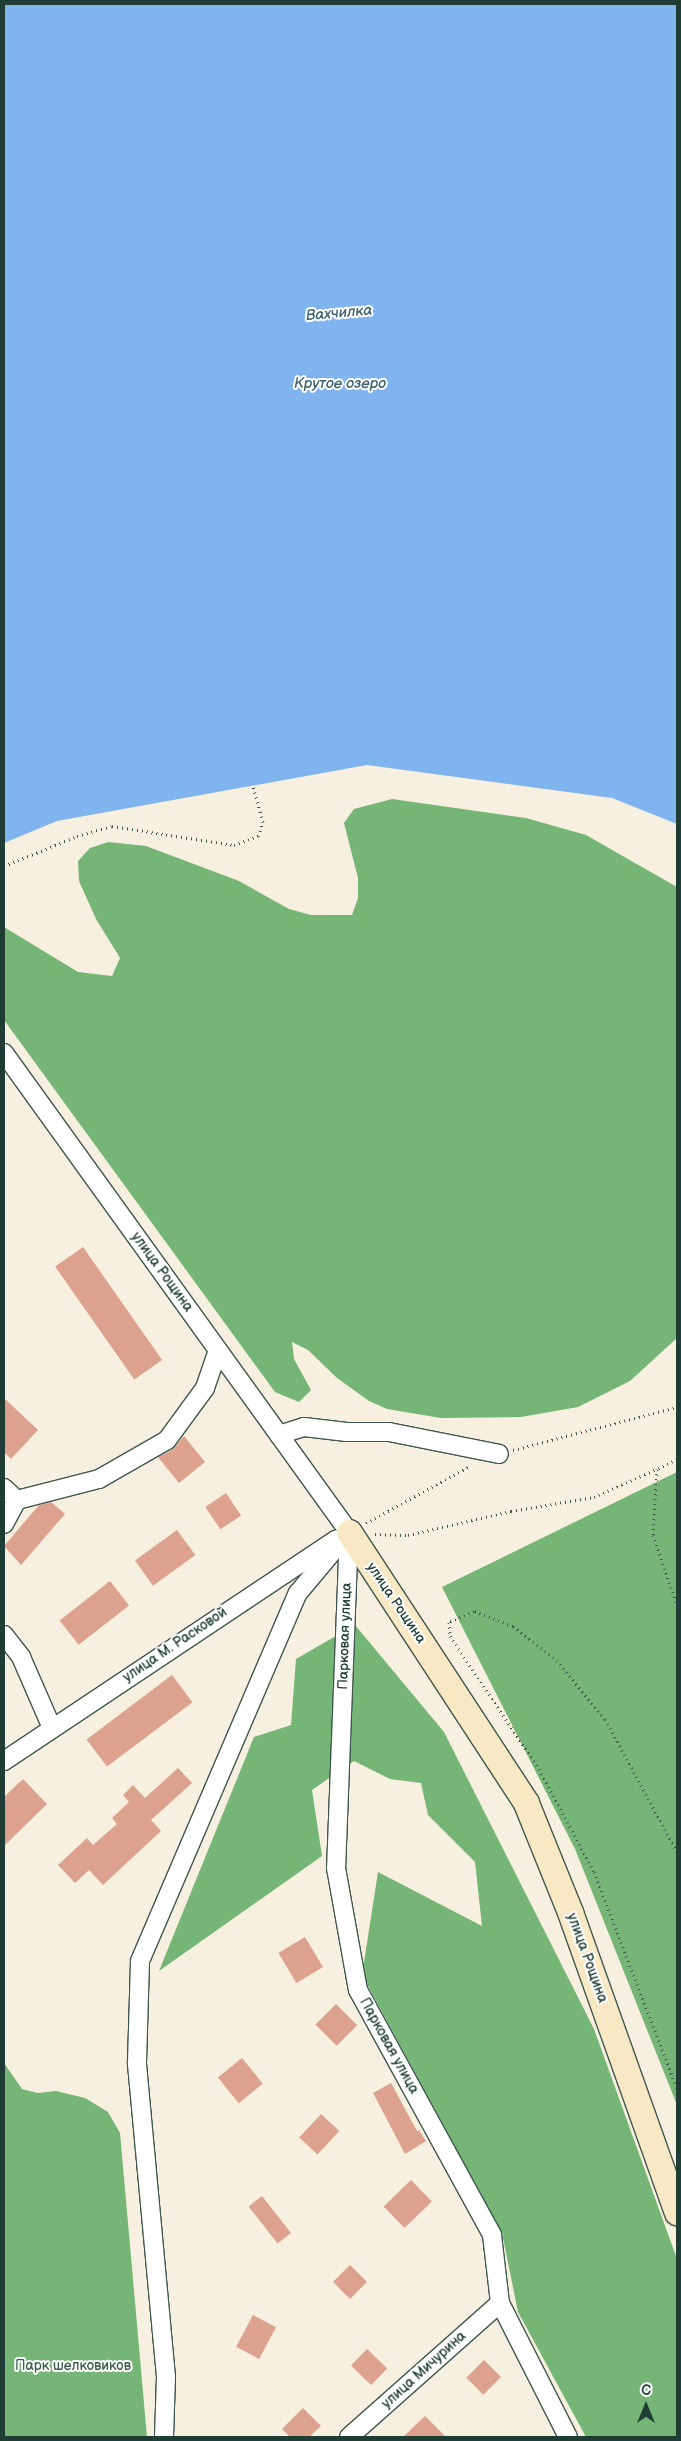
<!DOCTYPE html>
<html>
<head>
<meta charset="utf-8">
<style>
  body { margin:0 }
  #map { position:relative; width:681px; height:2441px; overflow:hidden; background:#f7efdf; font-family:"Balsamiq Sans",sans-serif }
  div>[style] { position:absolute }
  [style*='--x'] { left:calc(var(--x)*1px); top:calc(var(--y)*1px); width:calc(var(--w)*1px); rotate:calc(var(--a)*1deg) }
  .forest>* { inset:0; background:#75b576 }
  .water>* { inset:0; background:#80b4ee }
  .building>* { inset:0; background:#dca28e; transform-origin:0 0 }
  .path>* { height:3px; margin-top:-1.5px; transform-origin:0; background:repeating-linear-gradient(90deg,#3f584e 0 1px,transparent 0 5px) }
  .roads { filter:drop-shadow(1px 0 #3f584e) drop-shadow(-1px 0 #3f584e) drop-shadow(0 1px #3f584e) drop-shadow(0 -1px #3f584e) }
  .street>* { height:18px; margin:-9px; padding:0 9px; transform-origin:9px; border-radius:9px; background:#fff }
  .secondary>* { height:25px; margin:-12.5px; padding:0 12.5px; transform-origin:12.5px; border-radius:12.5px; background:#f8e8c3 }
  span { translate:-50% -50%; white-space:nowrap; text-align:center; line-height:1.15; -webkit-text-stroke:4px #fff; paint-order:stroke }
  .street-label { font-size:14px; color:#1f3d34 }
  .park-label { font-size:14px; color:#3c624a }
  .water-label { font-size:15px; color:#3c616c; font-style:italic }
  .frame { position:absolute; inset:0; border:5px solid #1f3d34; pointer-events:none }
  .north { position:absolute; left:621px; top:2381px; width:50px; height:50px; -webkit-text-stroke:4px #fff; paint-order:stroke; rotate:0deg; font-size:14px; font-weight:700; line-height:20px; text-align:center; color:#1f3d34 }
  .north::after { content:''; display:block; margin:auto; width:18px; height:22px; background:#1f3d34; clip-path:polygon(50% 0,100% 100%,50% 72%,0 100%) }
</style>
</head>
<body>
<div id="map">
  <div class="forest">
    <i style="clip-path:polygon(392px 799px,526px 818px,586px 835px,677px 887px,677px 1338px,630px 1381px,578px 1407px,521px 1417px,441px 1418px,387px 1409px,369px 1401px,337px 1378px,308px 1350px,292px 1342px,294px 1359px,311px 1390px,299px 1402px,275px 1392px,4px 1020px,4px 927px,78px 972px,112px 976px,120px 958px,96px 919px,79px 881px,78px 861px,90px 848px,108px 842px,146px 846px,239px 881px,289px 909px,311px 915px,352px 915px,358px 898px,358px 878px,344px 823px,354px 809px)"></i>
    <i style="clip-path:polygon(677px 1472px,677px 2105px,575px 1849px,442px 1587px)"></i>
    <i style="clip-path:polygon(355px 1625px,444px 1732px,594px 2029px,677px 2259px,677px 2437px,586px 2437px,518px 2312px,502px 2233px,362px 1975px,378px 1872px,482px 1926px,475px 1862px,428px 1815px,421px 1783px,390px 1779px,354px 1761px,312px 1790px,322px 1856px,159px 1971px,254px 1737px,291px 1725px,296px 1659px)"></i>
    <i style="clip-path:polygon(4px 2063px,22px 2089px,38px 2093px,56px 2091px,85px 2098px,108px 2112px,120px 2133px,147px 2437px,4px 2437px)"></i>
  </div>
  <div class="water">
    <i style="clip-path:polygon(4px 4px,677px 4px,677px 824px,612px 798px,367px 765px,57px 821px,4px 843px)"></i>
  </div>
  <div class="building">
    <i style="left:83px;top:1247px;width:138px;height:34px;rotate:55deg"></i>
    <i style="clip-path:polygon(4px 1398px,38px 1430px,11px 1459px,4px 1452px)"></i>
    <i style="clip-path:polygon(184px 1436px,205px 1462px,179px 1483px,158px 1457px,173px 1449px)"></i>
    <i style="left:226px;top:1493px;width:27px;height:25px;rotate:56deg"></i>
    <i style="clip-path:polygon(51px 1502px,65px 1514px,21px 1565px,4px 1546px,39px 1505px)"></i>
    <i style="left:177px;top:1530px;width:31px;height:52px;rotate:54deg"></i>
    <i style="left:110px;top:1581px;width:31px;height:64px;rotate:52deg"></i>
    <i style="left:172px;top:1675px;width:34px;height:107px;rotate:53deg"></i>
    <i style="clip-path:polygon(178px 1768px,192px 1783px,151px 1820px,161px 1831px,103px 1885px,89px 1870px,75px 1883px,58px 1865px,87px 1838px,93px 1845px,117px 1824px,112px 1818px,129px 1802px,123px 1795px,133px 1785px,145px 1798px)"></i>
    <i style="clip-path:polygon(23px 1779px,47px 1804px,4px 1846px,4px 1797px)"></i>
    <i style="left:305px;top:1937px;width:35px;height:31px;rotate:59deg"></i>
    <i style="left:336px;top:2004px;width:30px;height:29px;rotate:45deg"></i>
    <i style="left:242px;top:2058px;width:33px;height:31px;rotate:51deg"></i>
    <i style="clip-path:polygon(391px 2083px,417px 2131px,419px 2130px,426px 2141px,405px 2154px,373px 2093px)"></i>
    <i style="left:321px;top:2114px;width:25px;height:32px;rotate:43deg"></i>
    <i style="left:411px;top:2180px;width:30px;height:38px;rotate:46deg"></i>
    <i style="left:262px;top:2196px;width:47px;height:17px;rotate:52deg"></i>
    <i style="left:350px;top:2265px;width:24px;height:24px;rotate:45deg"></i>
    <i style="left:253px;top:2315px;width:26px;height:36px;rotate:28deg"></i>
    <i style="left:367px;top:2349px;width:28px;height:23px;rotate:44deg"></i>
    <i style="left:484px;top:2360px;width:24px;height:25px;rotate:45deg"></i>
    <i style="clip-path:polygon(303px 2408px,321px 2426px,309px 2437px,290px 2437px,282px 2429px)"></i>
    <i style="clip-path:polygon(425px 2416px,446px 2437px,403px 2437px)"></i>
  </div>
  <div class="path">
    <i style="--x:4;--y:866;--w:79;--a:-22.3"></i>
    <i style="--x:77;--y:836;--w:36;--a:-16"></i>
    <i style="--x:112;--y:826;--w:123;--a:8.9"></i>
    <i style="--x:234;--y:845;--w:26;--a:-21"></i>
    <i style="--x:258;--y:836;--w:15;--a:-70"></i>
    <i style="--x:263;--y:822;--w:37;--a:-106"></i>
    <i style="--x:513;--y:1450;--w:170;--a:-14.7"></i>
    <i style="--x:677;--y:1459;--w:22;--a:153"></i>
    <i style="--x:657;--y:1469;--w:66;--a:93.5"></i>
    <i style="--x:653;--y:1535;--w:74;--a:71.1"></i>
    <i style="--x:366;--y:1523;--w:119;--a:-28.7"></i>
    <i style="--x:375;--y:1534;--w:33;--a:2"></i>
    <i style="--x:408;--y:1535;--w:106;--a:-13.1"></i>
    <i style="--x:511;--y:1511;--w:84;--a:-9.6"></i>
    <i style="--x:594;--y:1497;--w:69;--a:-24"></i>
    <i style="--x:677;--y:1852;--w:151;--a:-118.4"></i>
    <i style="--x:605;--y:1719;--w:75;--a:-129.6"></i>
    <i style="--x:557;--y:1661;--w:56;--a:-141.5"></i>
    <i style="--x:513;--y:1626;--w:42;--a:-159"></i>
    <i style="--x:474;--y:1611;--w:27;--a:156"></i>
    <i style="--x:449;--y:1622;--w:14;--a:86"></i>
    <i style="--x:450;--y:1636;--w:160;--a:56.2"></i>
    <i style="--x:539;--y:1769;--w:117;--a:61.9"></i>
    <i style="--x:594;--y:1872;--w:231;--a:69"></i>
  </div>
  <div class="roads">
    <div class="street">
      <i style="--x:4;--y:1053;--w:590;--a:54.24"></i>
      <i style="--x:279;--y:1435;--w:26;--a:-18"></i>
      <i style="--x:304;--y:1427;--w:43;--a:6.6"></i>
      <i style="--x:347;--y:1432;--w:42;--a:0"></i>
      <i style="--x:389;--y:1432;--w:112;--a:11.3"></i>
      <i style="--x:4;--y:1488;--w:18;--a:43"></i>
      <i style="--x:4;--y:1524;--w:27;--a:-62"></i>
      <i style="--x:17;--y:1500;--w:85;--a:-14.4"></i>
      <i style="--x:99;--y:1479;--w:78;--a:-29.8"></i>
      <i style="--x:167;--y:1440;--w:64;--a:-53.8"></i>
      <i style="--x:205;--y:1388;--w:40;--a:-71.1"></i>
      <i style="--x:349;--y:1532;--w:336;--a:92.2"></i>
      <i style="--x:336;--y:1868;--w:124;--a:79.8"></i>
      <i style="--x:358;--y:1990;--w:279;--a:61.3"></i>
      <i style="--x:492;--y:2235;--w:68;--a:83.3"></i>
      <i style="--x:500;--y:2303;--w:150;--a:63.1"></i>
      <i style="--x:4;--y:1635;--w:28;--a:52"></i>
      <i style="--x:21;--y:1657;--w:77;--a:66.4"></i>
      <i style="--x:4;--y:1761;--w:399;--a:-33.7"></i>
      <i style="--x:164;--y:2437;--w:60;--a:-88.1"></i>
      <i style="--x:166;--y:2377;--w:316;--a:-95.3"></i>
      <i style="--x:137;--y:2062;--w:101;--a:-88.3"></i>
      <i style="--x:140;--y:1961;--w:400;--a:-66.8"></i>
      <i style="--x:298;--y:1593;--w:80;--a:-50.1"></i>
      <i style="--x:349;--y:2437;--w:202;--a:-41.6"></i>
    </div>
    <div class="secondary">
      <i style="--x:349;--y:1532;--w:324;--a:56.8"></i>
      <i style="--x:526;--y:1803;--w:118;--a:68"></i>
      <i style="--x:570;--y:1912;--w:319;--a:70.4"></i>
    </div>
  </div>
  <div class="street-label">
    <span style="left:162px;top:1272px;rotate:54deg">улица Рощина</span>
    <span style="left:396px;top:1603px;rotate:56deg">улица Рощина</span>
    <span style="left:345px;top:1636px;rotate:-88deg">Парковая улица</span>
    <span style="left:175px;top:1645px;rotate:-34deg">улица М. Расковой</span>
    <span style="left:587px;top:1958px;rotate:70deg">улица Рощина</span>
    <span style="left:389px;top:2046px;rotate:61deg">Парковая улица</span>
    <span style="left:424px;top:2370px;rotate:-42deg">улица Мичурина</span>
  </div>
  <div class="park-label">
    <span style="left:73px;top:2366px">Парк шелковиков</span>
  </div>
  <div class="water-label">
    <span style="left:339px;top:313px;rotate:-5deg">Вахчилка</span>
    <span style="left:340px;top:384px">Крутое озеро</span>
  </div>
  <div class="frame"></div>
  <div class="north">С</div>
</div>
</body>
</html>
